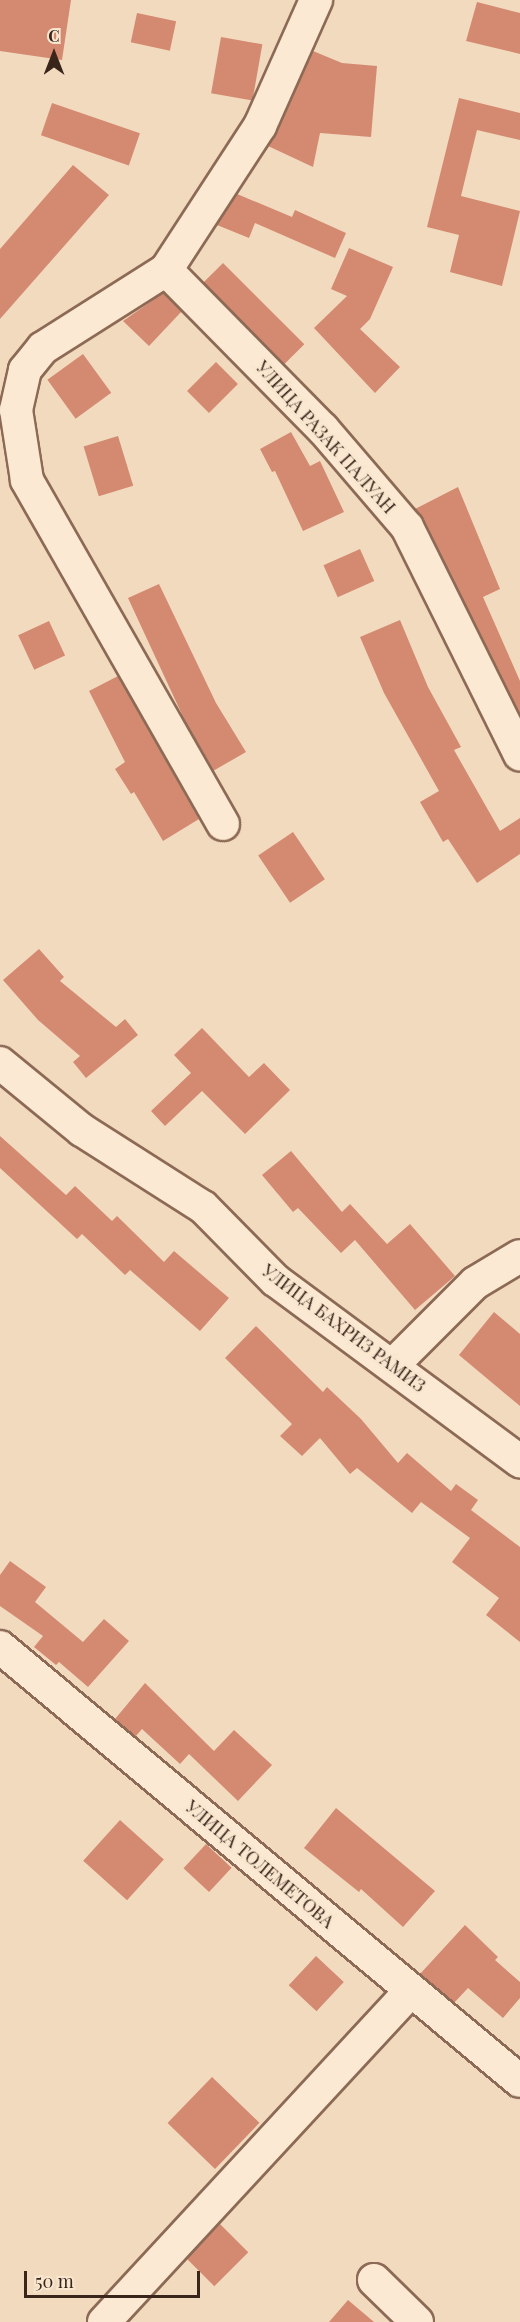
<!DOCTYPE html>
<html>
<head>
<meta charset="utf-8">
<style>
  body { margin:0 }
  #map { position:relative; width:520px; height:2322px; overflow:hidden; background:#f2dabf; font-family:"Playfair Display",serif }
  div>[style] { position:absolute }
  [style*='--x'] { left:calc(var(--x)*1px); top:calc(var(--y)*1px); width:calc(var(--w)*1px); rotate:calc(var(--a)*1deg) }
  .building>* { inset:0; background:#d48a71; transform-origin:0 0 }
  .roads { filter:drop-shadow(2px 0 #8c6a55) drop-shadow(-2px 0 #8c6a55) drop-shadow(0 2px #8c6a55) drop-shadow(0 -2px #8c6a55) }
  .minor>* { height:32px; margin:-16px; padding:0 16px; transform-origin:16px; border-radius:16px; background:#fce9d3 }
  span { translate:-50% -50%; white-space:nowrap; text-align:center; line-height:1.15; -webkit-text-stroke:5px #f9e6cf; paint-order:stroke }
  .street-label { font-size:18px; color:#3a251b }
  .north { position:absolute; left:24px; top:24px; width:60px; height:60px; -webkit-text-stroke:4px #f9e6cf; paint-order:stroke; rotate:0deg; font-size:16px; font-weight:700; line-height:24px; text-align:center; color:#3a251b }
  .north::after { content:''; display:block; margin:auto; width:21px; height:27px; background:#3a251b; clip-path:polygon(50% 0,100% 100%,50% 72%,0 100%) }
  .scale { position:absolute; left:24px; top:2271px; width:176px; height:27px; box-sizing:border-box; border:3px solid #3a251b; border-top:0; padding-left:8px; font-size:18px; line-height:21px; white-space:nowrap; color:#3a251b; -webkit-text-stroke:4px #f9e6cf; paint-order:stroke }
</style>
</head>
<body>
<div id="map">
  <div class="building">
    <i style="clip-path:polygon(0 0,71px 0,62px 60px,0 51px)"></i>
    <i style="clip-path:polygon(477px 2px,520px 13px,520px 54px,466px 41px)"></i>
    <i style="left:137px;top:13px;width:40px;height:30px;rotate:12deg"></i>
    <i style="left:221px;top:37px;width:42px;height:57px;rotate:10deg"></i>
    <i style="clip-path:polygon(313px 51px,342px 63px,377px 66px,371px 137px,320px 133px,313px 167px,268px 146px)"></i>
    <i style="clip-path:polygon(459px 98px,520px 113px,520px 140px,477px 130px,461px 196px,520px 211px,502px 286px,450px 272px,459px 235px,427px 227px)"></i>
    <i style="left:52px;top:103px;width:93px;height:34px;rotate:19deg"></i>
    <i style="clip-path:polygon(73px 165px,109px 195px,0 319px,0 249px)"></i>
    <i style="clip-path:polygon(237px 194px,292px 217px,295px 210px,346px 233px,335px 258px,255px 223px,249px 238px,217px 225px)"></i>
    <i style="clip-path:polygon(349px 248px,393px 267px,370px 319px,360px 329px,400px 367px,375px 393px,314px 328px,347px 296px,331px 289px)"></i>
    <i style="left:223px;top:263px;width:115px;height:28px;rotate:45deg"></i>
    <i style="clip-path:polygon(163px 293px,182px 311px,149px 346px,123px 321px)"></i>
    <i style="left:83px;top:354px;width:48px;height:44px;rotate:54deg"></i>
    <i style="left:216px;top:362px;width:31px;height:41px;rotate:45deg"></i>
    <i style="clip-path:polygon(291px 432px,310px 466px,320px 461px,344px 512px,303px 531px,275px 471px,272px 472px,260px 449px)"></i>
    <i style="left:118px;top:436px;width:52px;height:36px;rotate:73deg"></i>
    <i style="clip-path:polygon(458px 487px,500px 589px,483px 597px,520px 681px,520px 714px,415px 509px)"></i>
    <i style="left:360px;top:549px;width:35px;height:40px;rotate:66deg"></i>
    <i style="clip-path:polygon(159px 584px,216px 703px,246px 752px,213px 771px,185px 721px,128px 598px)"></i>
    <i style="clip-path:polygon(400px 620px,428px 687px,461px 747px,454px 750px,500px 831px,520px 818px,520px 854px,477px 883px,448px 839px,443px 842px,420px 802px,439px 791px,384px 693px,360px 637px)"></i>
    <i style="left:49px;top:621px;width:38px;height:34px;rotate:65deg"></i>
    <i style="clip-path:polygon(118px 676px,199px 819px,163px 841px,134px 792px,131px 794px,115px 769px,125px 762px,89px 691px)"></i>
    <i style="left:293px;top:832px;width:57px;height:42px;rotate:56deg"></i>
    <i style="clip-path:polygon(39px 949px,64px 977px,60px 981px,116px 1027px,125px 1019px,138px 1035px,86px 1078px,73px 1062px,80px 1056px,38px 1020px,3px 980px)"></i>
    <i style="clip-path:polygon(202px 1028px,249px 1077px,264px 1063px,290px 1090px,245px 1134px,202px 1091px,165px 1126px,151px 1111px,191px 1073px,174px 1055px)"></i>
    <i style="clip-path:polygon(0 1136px,66px 1195px,75px 1186px,112px 1221px,117px 1216px,164px 1262px,174px 1251px,229px 1298px,200px 1331px,130px 1270px,125px 1275px,82px 1234px,77px 1239px,0 1168px)"></i>
    <i style="clip-path:polygon(291px 1151px,342px 1212px,350px 1204px,387px 1244px,410px 1224px,455px 1276px,415px 1310px,355px 1240px,341px 1253px,298px 1208px,293px 1212px,262px 1175px)"></i>
    <i style="clip-path:polygon(494px 1312px,520px 1334px,520px 1406px,459px 1355px)"></i>
    <i style="clip-path:polygon(256px 1326px,323px 1392px,327px 1387px,361px 1419px,398px 1463px,407px 1453px,451px 1491px,456px 1484px,478px 1500px,471px 1510px,520px 1547px,520px 1642px,486px 1615px,499px 1598px,452px 1562px,470px 1538px,421px 1502px,412px 1513px,357px 1468px,350px 1474px,320px 1438px,302px 1456px,280px 1436px,292px 1424px,225px 1358px)"></i>
    <i style="clip-path:polygon(10px 1561px,46px 1587px,35px 1602px,83px 1642px,104px 1619px,129px 1641px,88px 1687px,59px 1662px,56px 1665px,34px 1647px,43px 1636px,0 1606px,0 1575px)"></i>
    <i style="clip-path:polygon(145px 1683px,214px 1751px,234px 1730px,272px 1765px,238px 1801px,189px 1754px,180px 1764px,142px 1729px,135px 1737px,115px 1719px)"></i>
    <i style="clip-path:polygon(336px 1808px,435px 1891px,403px 1927px,361px 1889px,359px 1892px,304px 1848px)"></i>
    <i style="left:120px;top:1820px;width:59px;height:55px;rotate:42deg"></i>
    <i style="left:206px;top:1844px;width:35px;height:33px;rotate:43deg"></i>
    <i style="clip-path:polygon(465px 1925px,498px 1957px,495px 1960px,520px 1982px,520px 1998px,503px 2018px,468px 1988px,454px 2003px,420px 1974px)"></i>
    <i style="left:316px;top:1956px;width:38px;height:40px;rotate:43deg"></i>
    <i style="left:212px;top:2077px;width:66px;height:64px;rotate:44deg"></i>
    <i style="left:220px;top:2224px;width:40px;height:48px;rotate:45deg"></i>
    <i style="clip-path:polygon(348px 2300px,374px 2322px,329px 2322px)"></i>
  </div>
  <div class="roads">
    <div class="minor">
      <i style="--x:166;--y:270;--w:223;--a:45.4"></i>
      <i style="--x:323;--y:429;--w:129;--a:49.4"></i>
      <i style="--x:407;--y:527;--w:254;--a:63.6"></i>
      <i style="--x:223;--y:824;--w:396;--a:-119.7"></i>
      <i style="--x:27;--y:480;--w:71;--a:-98.9"></i>
      <i style="--x:16;--y:410;--w:41;--a:-77.3"></i>
      <i style="--x:25;--y:370;--w:28;--a:-51"></i>
      <i style="--x:43;--y:348;--w:146;--a:-32.4"></i>
      <i style="--x:166;--y:270;--w:172;--a:-56.9"></i>
      <i style="--x:260;--y:126;--w:138;--a:-66"></i>
      <i style="--x:0;--y:1063;--w:106;--a:39.3"></i>
      <i style="--x:82;--y:1130;--w:143;--a:32.5"></i>
      <i style="--x:203;--y:1207;--w:103;--a:45.4"></i>
      <i style="--x:275;--y:1280;--w:305;--a:36.5"></i>
      <i style="--x:393;--y:1365;--w:116;--a:-45"></i>
      <i style="--x:475;--y:1283;--w:52;--a:-31"></i>
      <i style="--x:0;--y:1647;--w:677;--a:39.85"></i>
      <i style="--x:374;--y:2280;--w:60;--a:44.3"></i>
      <i style="--x:104;--y:2322;--w:452;--a:-47.2"></i>
    </div>
  </div>
  <div class="street-label">
    <span style="left:326px;top:437px;rotate:48deg">УЛИЦА РАЗАК ПАЛУАН</span>
    <span style="left:344px;top:1328px;rotate:37deg">УЛИЦА БАХРИЗ РАМИЗ</span>
    <span style="left:260px;top:1864px;rotate:40deg">УЛИЦА ТОЛЕМЕТОВА</span>
  </div>
  <div class="north">С</div>
  <div class="scale">50 m</div>
</div>
</body>
</html>
